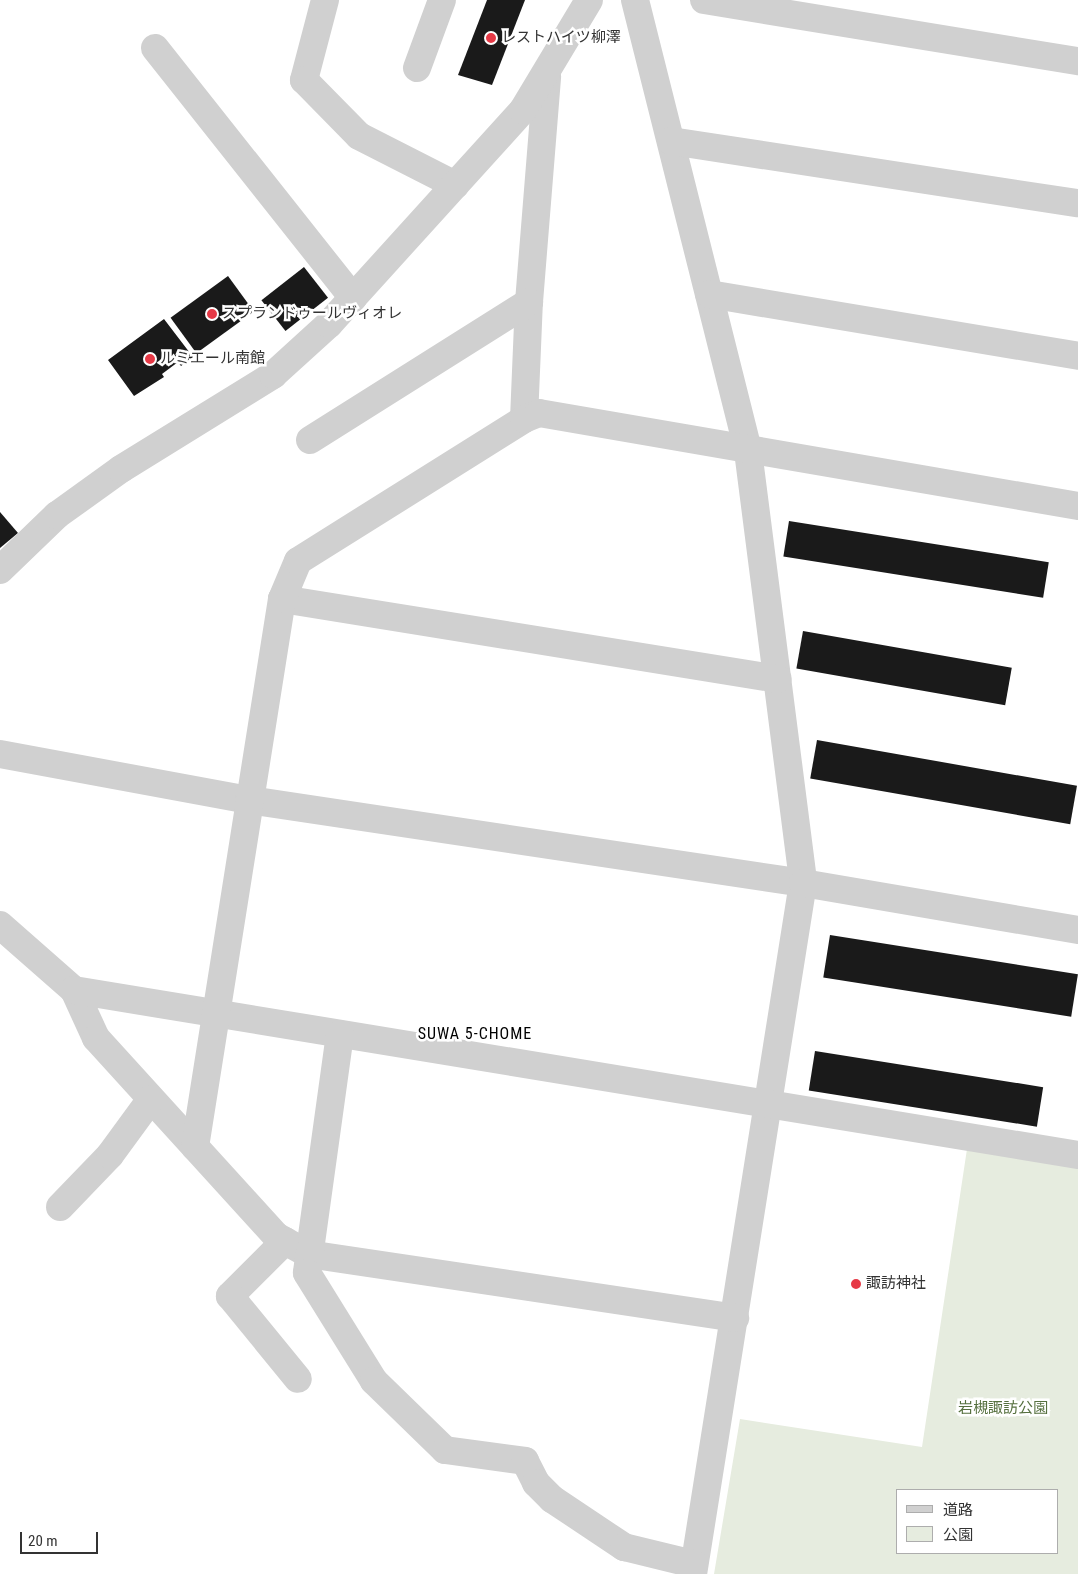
<!DOCTYPE html>
<html>
<head>
<meta charset="utf-8">
<style>
  body { margin:0 }
  #map { position:relative; width:1078px; height:1574px; overflow:hidden; background:#fff; font-family:"Roboto Condensed","Noto Sans JP",sans-serif }
  div>[style] { position:absolute }
  [style*='--x'] { left:calc(var(--x)*1px); top:calc(var(--y)*1px); width:calc(var(--w)*1px); rotate:calc(var(--a)*1deg) }
  .green>* { inset:0; background:#e6ecdf }
  .building>* { inset:0; background:#1a1a1a; transform-origin:0 0 }
  .minor>* { height:28px; margin:-14px; padding:0 14px; transform-origin:14px; border-radius:14px; background:#d0d0d0 }
  .dots>* { width:14px; height:14px; translate:-50% -50%; box-sizing:border-box; border:2px solid #fff; border-radius:50% }
  span { translate:-50% -50%; white-space:nowrap; text-align:center; line-height:1.15; -webkit-text-stroke:5px #fff; paint-order:stroke }
  .poi-label { font-size:15px; color:#333 }
  .left { translate:0 -50%; text-align:left }
  .park-label { font-size:15px; color:#56703f }
  .neighbourhood-label { font-size:16px; color:#000; letter-spacing:1px }
  .legend { position:absolute; left:896px; top:1489px; width:162px; height:65px; box-sizing:border-box; background:#fff; border:1px solid #adadad; margin:0; padding:6px 9px; list-style:none; font-size:15px; color:#333 }
  .legend li { display:flex; align-items:center; gap:10px; height:25px }
  .legend b { width:25px; border:1px solid #adadad }
  .scale { position:absolute; left:20px; top:1532px; width:78px; height:22px; box-sizing:border-box; border:2px solid #333; border-top:0; padding-left:6px; font-size:15px; line-height:18px; white-space:nowrap; color:#333; -webkit-text-stroke:4px #fff; paint-order:stroke }
</style>
</head>
<body>
<div id="map">
  <div class="green">
    <i style="clip-path:polygon(evenodd,967px 1149px,1078px 1168px,1078px 1574px,714px 1574px,740px 1419px,922px 1447px,967px 1149px,897px 1490px,1057px 1490px,1057px 1553px,897px 1553px,897px 1490px)"></i>
  </div>
  <div class="building">
    <i style="clip-path:polygon(487px 0,525px 0,492px 85px,458px 75px)"></i>
    <i style="left:304px;top:267px;width:39px;height:54px;rotate:52deg"></i>
    <i style="left:228px;top:276px;width:44px;height:71px;rotate:54deg"></i>
    <i style="clip-path:polygon(164px 319px,193px 357px,181px 366px,178px 362px,162px 374px,164px 377px,134px 396px,108px 360px)"></i>
    <i style="clip-path:polygon(0 512px,18px 533px,0 548px)"></i>
    <i style="left:789px;top:521px;width:263px;height:36px;rotate:9deg"></i>
    <i style="left:803px;top:631px;width:212px;height:38px;rotate:10deg"></i>
    <i style="left:817px;top:740px;width:264px;height:39px;rotate:10deg"></i>
    <i style="left:830px;top:935px;width:251px;height:43px;rotate:9deg"></i>
    <i style="left:815px;top:1051px;width:231px;height:40px;rotate:9deg"></i>
  </div>
  <div class="minor">
    <i style="--x:325;--y:0;--w:83;--a:104.7"></i>
    <i style="--x:304;--y:80;--w:78;--a:45.5"></i>
    <i style="--x:359;--y:136;--w:108;--a:27"></i>
    <i style="--x:635;--y:0;--w:465;--a:75.9"></i>
    <i style="--x:748;--y:451;--w:435;--a:82.7"></i>
    <i style="--x:803;--y:883;--w:700;--a:99.04"></i>
    <i style="--x:704;--y:0;--w:379;--a:9.3"></i>
    <i style="--x:155;--y:48;--w:319;--a:51.6"></i>
    <i style="--x:417;--y:68;--w:72;--a:-69.8"></i>
    <i style="--x:671;--y:141;--w:412;--a:8.7"></i>
    <i style="--x:709;--y:294;--w:374;--a:9.5"></i>
    <i style="--x:524;--y:419;--w:117;--a:-87.6"></i>
    <i style="--x:529;--y:302;--w:226;--a:-85.4"></i>
    <i style="--x:310;--y:440;--w:259;--a:-32.2"></i>
    <i style="--x:0;--y:570;--w:79;--a:-44"></i>
    <i style="--x:57;--y:515;--w:79;--a:-35.7"></i>
    <i style="--x:121;--y:469;--w:179;--a:-31.7"></i>
    <i style="--x:273;--y:375;--w:76;--a:-42.3"></i>
    <i style="--x:329;--y:324;--w:289;--a:-47.8"></i>
    <i style="--x:523;--y:110;--w:128;--a:-59"></i>
    <i style="--x:282;--y:599;--w:502;--a:9.16"></i>
    <i style="--x:0;--y:754;--w:253;--a:10.5"></i>
    <i style="--x:249;--y:800;--w:560;--a:8.52"></i>
    <i style="--x:803;--y:883;--w:279;--a:9.7"></i>
    <i style="--x:0;--y:925;--w:98;--a:41.3"></i>
    <i style="--x:74;--y:990;--w:53;--a:65.4"></i>
    <i style="--x:96;--y:1038;--w:268;--a:47.7"></i>
    <i style="--x:276;--y:1236;--w:37;--a:29"></i>
    <i style="--x:308;--y:1254;--w:432;--a:8.5"></i>
    <i style="--x:74;--y:990;--w:1017;--a:9.33"></i>
    <i style="--x:340;--y:1034;--w:241;--a:97.9"></i>
    <i style="--x:307;--y:1273;--w:127;--a:58.2"></i>
    <i style="--x:374;--y:1381;--w:99;--a:44.2"></i>
    <i style="--x:445;--y:1450;--w:81;--a:7.8"></i>
    <i style="--x:525;--y:1461;--w:25;--a:63"></i>
    <i style="--x:536;--y:1483;--w:23;--a:45"></i>
    <i style="--x:552;--y:1499;--w:87;--a:33.7"></i>
    <i style="--x:624;--y:1547;--w:72;--a:13.7"></i>
    <i style="--x:195;--y:1147;--w:555;--a:-80.98"></i>
    <i style="--x:282;--y:599;--w:41;--a:-67.2"></i>
    <i style="--x:298;--y:561;--w:267;--a:-32.1"></i>
    <i style="--x:524;--y:419;--w:16;--a:-22"></i>
    <i style="--x:539;--y:413;--w:547;--a:9.79"></i>
    <i style="--x:60;--y:1207;--w:72;--a:-46.1"></i>
    <i style="--x:110;--y:1155;--w:69;--a:-53.8"></i>
    <i style="--x:285;--y:1241;--w:78;--a:135"></i>
    <i style="--x:230;--y:1296;--w:107;--a:50.7"></i>
  </div>
  <div class="dots">
    <i style="left:491px;top:38px;background:#e63946"></i>
    <i style="left:212px;top:314px;background:#e63946"></i>
    <i style="left:150px;top:359px;background:#e63946"></i>
    <i style="left:856px;top:1284px;background:#e63946"></i>
  </div>
  <div class="poi-label">
    <span class="left" style="left:501px;top:38px">レストハイツ柳澤</span>
    <span class="left" style="left:222px;top:314px">スプランドゥールヴィオレ</span>
    <span class="left" style="left:160px;top:359px">ルミエール南館</span>
    <span class="left" style="left:866px;top:1284px">諏訪神社</span>
  </div>
  <div class="park-label">
    <span style="left:1003px;top:1409px">岩槻諏訪公園</span>
  </div>
  <div class="neighbourhood-label">
    <span style="left:475px;top:1034px">SUWA 5-CHOME</span>
  </div>
  <ul class="legend">
  <li><b style="height:6px;background:#d0d0d0"></b>道路</li>
  <li><b style="height:14px;background:#e6ecdf"></b>公園</li>
  </ul>
  <div class="scale">20 m</div>
</div>
</body>
</html>
